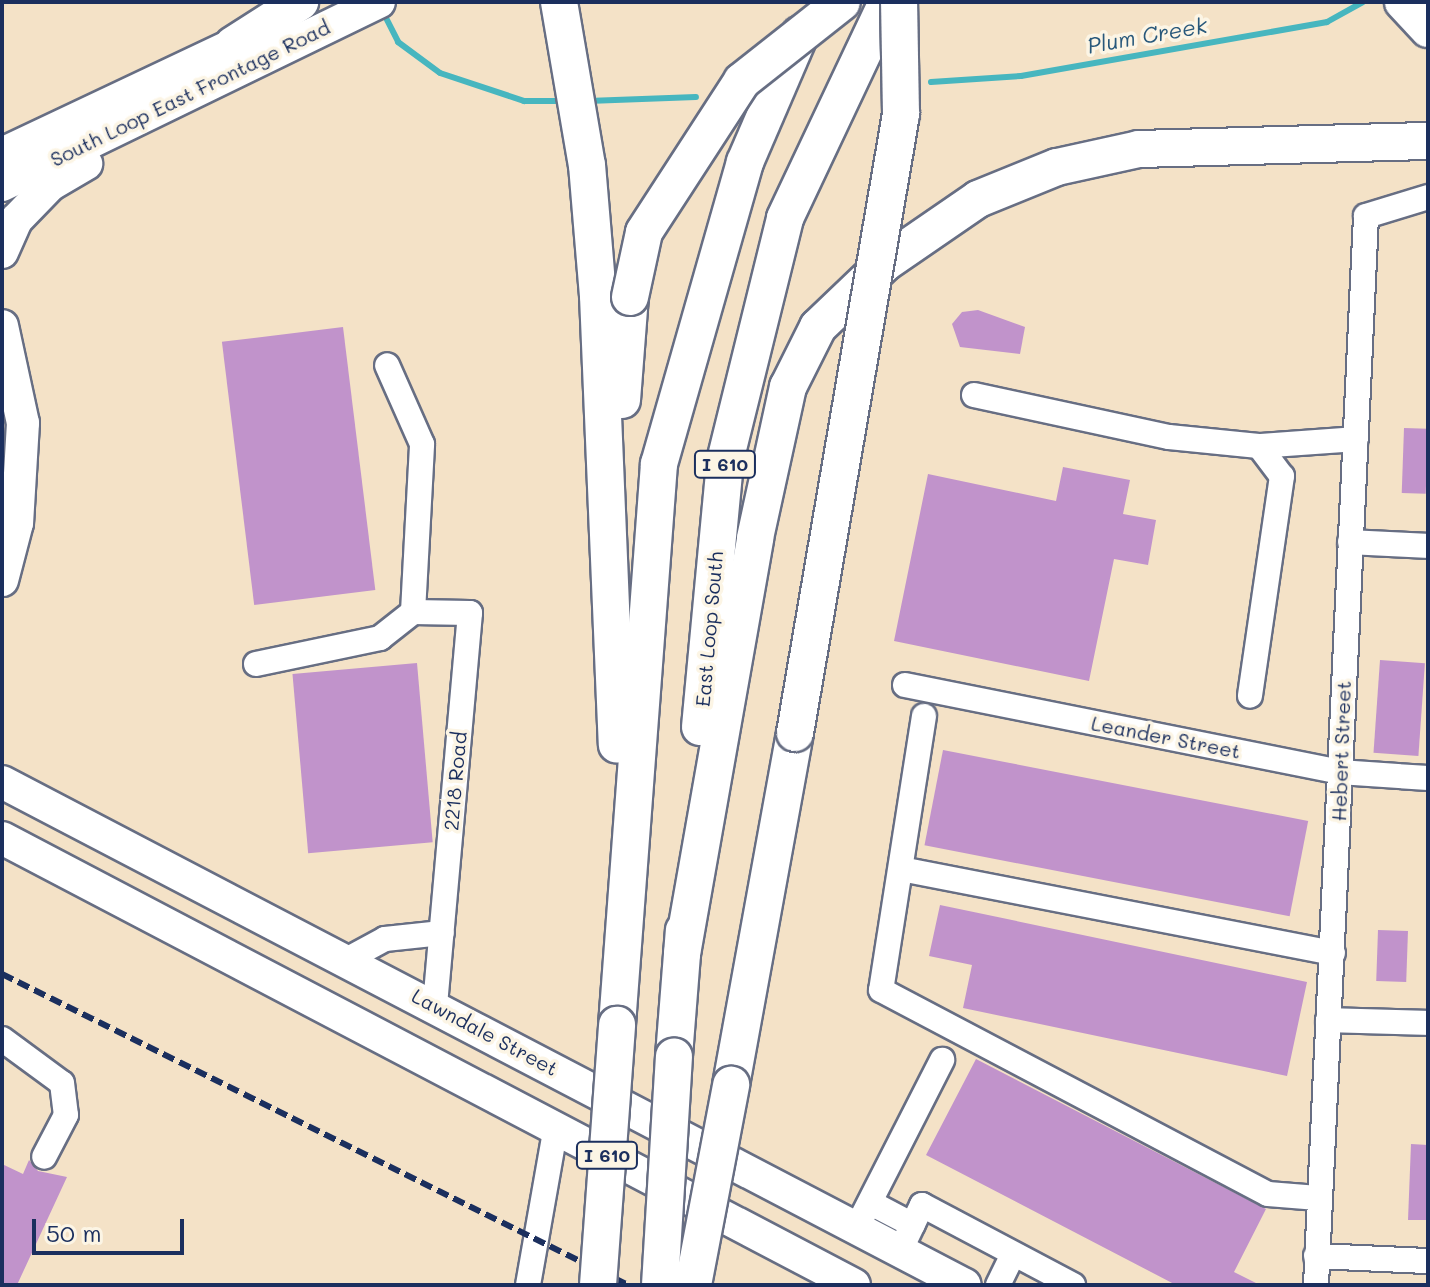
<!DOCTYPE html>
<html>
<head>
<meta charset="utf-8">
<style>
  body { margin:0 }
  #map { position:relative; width:1430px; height:1287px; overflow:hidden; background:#f4e2c7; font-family:Mali,sans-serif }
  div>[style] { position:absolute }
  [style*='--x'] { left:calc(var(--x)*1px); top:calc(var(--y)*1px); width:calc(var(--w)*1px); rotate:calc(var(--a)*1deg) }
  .stream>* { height:6px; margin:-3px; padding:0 3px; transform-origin:3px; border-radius:3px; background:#47b6bf }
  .building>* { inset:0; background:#c193cb; transform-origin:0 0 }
  .roads { filter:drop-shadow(2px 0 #676e83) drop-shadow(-2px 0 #676e83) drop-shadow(0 2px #676e83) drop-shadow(0 -2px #676e83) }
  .minor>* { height:24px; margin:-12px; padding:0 12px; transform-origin:12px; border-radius:12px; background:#fff }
  .major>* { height:32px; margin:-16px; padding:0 16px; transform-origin:16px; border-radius:16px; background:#fff }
  .highway>* { height:36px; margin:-18px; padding:0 18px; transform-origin:18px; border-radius:18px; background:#fff }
  .rail>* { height:6px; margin-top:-3px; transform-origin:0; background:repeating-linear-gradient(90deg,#1b2f5e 0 12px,transparent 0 18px) }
  .bridges { filter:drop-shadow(2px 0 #676e83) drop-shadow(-2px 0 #676e83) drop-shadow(0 2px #676e83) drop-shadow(0 -2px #676e83) }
  .highway-bridge>* { height:36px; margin:-18px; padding:0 18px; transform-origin:18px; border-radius:18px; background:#fff }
  span { translate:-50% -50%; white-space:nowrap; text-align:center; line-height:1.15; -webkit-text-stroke:7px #fcf5e5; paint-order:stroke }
  .shield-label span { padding:2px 6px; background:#fcf5e5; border:2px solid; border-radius:6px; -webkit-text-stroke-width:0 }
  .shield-label { font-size:18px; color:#1b2f5e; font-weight:700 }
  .street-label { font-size:20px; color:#1b2f5e }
  .water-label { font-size:22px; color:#28587b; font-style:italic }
  .frame { position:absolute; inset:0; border:4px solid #1b2f5e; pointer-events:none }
  .scale { position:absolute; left:32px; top:1219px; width:152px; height:36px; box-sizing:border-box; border:4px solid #1b2f5e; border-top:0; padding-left:10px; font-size:24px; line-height:28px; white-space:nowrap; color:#1b2f5e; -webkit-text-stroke:6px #fcf5e5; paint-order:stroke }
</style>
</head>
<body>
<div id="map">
  <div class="stream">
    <i style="--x:382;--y:10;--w:36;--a:63"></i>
    <i style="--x:398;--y:42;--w:52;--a:36.4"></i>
    <i style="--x:440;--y:73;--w:89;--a:18.4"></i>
    <i style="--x:524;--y:101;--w:40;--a:0"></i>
    <i style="--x:931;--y:82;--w:90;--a:-3.8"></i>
    <i style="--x:1021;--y:76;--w:311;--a:-10"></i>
    <i style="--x:1327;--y:22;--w:41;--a:-29.1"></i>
    <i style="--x:588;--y:101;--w:108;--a:-2.1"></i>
  </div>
  <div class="building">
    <i style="clip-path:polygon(978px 310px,1025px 327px,1020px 354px,960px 347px,952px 324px,962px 312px)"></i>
    <i style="left:343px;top:327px;width:265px;height:122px;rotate:83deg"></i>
    <i style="left:1404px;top:428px;width:24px;height:65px;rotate:2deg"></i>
    <i style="clip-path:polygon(1063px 467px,1130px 480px,1123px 514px,1156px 520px,1148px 565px,1114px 559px,1089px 681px,894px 641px,928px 474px,1056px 501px)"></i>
    <i style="left:1380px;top:660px;width:45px;height:93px;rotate:4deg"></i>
    <i style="left:417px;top:663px;width:180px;height:125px;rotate:85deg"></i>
    <i style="left:943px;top:750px;width:372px;height:97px;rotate:11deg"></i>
    <i style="clip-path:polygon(940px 905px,1307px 982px,1287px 1076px,963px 1008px,972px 965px,929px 956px)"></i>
    <i style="left:1378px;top:930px;width:30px;height:51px;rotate:2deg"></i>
    <i style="clip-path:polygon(976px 1059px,1266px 1209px,1234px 1272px,1260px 1285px,1176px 1285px,926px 1155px)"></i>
    <i style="clip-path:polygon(1411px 1144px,1428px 1145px,1428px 1220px,1408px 1220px)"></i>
    <i style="clip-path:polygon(29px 1160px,38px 1171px,67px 1177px,17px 1285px,2px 1285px,2px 1164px,23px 1174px)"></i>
  </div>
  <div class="roads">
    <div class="minor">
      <i style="--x:974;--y:395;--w:199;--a:12.2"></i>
      <i style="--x:1169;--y:437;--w:90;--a:5.7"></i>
      <i style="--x:1259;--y:446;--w:38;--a:53"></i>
      <i style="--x:1282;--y:476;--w:222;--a:98.3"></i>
      <i style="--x:1259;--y:446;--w:97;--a:-4.1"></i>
      <i style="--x:1350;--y:542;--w:78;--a:2.9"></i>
      <i style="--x:413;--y:612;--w:57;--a:1"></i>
      <i style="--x:470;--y:613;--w:394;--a:95.1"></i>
      <i style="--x:256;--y:664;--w:127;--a:-11.8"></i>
      <i style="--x:380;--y:638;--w:42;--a:-38.2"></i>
      <i style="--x:413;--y:612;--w:168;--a:-86.9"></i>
      <i style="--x:422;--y:444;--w:86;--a:-113.9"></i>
      <i style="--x:905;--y:685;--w:443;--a:11.3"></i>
      <i style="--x:1339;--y:772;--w:89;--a:3.9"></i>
      <i style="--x:924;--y:716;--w:277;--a:98.9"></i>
      <i style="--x:881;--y:990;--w:437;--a:27.8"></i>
      <i style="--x:1268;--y:1194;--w:50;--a:4.6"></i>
      <i style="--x:901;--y:869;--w:440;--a:11"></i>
      <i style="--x:348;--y:959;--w:42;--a:-28.4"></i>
      <i style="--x:385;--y:939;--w:57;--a:-6"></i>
      <i style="--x:1328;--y:1020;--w:100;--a:1.7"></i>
      <i style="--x:2;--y:1039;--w:74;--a:36.3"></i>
      <i style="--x:62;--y:1083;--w:32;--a:83"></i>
      <i style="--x:66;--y:1115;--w:47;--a:117.6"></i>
      <i style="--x:871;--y:1203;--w:47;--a:27.6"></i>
      <i style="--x:856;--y:1229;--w:190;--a:-63"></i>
      <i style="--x:900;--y:1251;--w:51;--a:-64.4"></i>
      <i style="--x:922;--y:1205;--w:171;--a:27.9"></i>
      <i style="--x:1316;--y:1256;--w:112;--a:2.6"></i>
      <i style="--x:528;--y:1285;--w:160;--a:-80"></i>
      <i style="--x:998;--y:1285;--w:34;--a:-64"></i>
      <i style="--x:1316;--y:1285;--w:1070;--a:-87.32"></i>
      <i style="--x:1366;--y:216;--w:65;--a:-17"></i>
    </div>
    <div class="major">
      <i style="--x:2;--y:154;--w:281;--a:-25.3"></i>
      <i style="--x:2;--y:185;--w:419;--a:-25.9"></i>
      <i style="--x:2;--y:252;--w:36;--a:-66"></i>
      <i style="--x:17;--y:219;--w:47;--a:-45.9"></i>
      <i style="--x:50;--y:185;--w:42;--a:-30.3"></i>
      <i style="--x:2;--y:326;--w:99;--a:77.8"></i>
      <i style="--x:23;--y:423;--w:100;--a:93.4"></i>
      <i style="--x:17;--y:523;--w:59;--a:104.7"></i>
      <i style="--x:2;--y:782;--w:1086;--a:27.58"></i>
      <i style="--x:2;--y:838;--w:962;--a:27.68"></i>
    </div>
    <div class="highway">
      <i style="--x:559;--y:2;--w:165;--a:80.3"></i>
      <i style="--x:587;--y:165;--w:131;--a:85.2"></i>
      <i style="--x:598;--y:296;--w:449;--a:87.6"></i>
      <i style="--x:1403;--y:2;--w:37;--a:47"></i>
      <i style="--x:233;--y:45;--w:80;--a:-32.7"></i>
      <i style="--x:622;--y:400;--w:103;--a:-85.6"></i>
      <i style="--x:700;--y:727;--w:267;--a:-84.6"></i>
      <i style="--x:725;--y:461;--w:250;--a:-76.1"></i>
      <i style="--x:785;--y:218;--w:239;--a:-64.7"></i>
      <i style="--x:682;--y:954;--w:422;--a:-80"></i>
      <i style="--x:755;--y:538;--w:155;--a:-77.7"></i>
      <i style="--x:788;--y:387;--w:67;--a:-63.4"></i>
      <i style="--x:818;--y:327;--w:93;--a:-43.7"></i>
      <i style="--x:885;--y:263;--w:113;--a:-34.5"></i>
      <i style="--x:978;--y:199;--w:85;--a:-22.1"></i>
      <i style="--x:1057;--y:167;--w:84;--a:-12.4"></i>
      <i style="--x:1139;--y:149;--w:289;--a:-1.6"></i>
      <i style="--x:617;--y:1025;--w:563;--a:-85.72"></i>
      <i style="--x:659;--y:464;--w:314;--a:-74.1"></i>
      <i style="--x:745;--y:162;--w:139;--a:-66.7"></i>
      <i style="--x:674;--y:1056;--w:126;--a:-85.5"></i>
      <i style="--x:731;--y:1085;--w:358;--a:-79.7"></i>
    </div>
  </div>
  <div class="rail">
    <i style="--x:2;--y:974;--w:699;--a:26.42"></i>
  </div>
  <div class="bridges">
    <div class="highway-bridge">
      <i style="--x:630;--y:297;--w:66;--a:-77.8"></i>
      <i style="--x:644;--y:232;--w:180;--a:-57"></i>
      <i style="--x:742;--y:81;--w:127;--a:-38.3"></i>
      <i style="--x:795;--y:733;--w:628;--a:-80.28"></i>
      <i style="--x:901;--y:114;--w:112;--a:-91"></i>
      <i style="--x:598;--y:1285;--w:261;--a:-85.8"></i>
      <i style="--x:660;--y:1285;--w:229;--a:-86.5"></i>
      <i style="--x:693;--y:1285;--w:204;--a:-79.2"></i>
    </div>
  </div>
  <div class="shield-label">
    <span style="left:725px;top:464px">I 610</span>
    <span style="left:607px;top:1155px">I 610</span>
  </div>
  <div class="street-label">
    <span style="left:190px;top:93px;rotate:-26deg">South Loop East Frontage Road</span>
    <span style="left:709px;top:629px;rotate:-85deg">East Loop South</span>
    <span style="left:1166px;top:737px;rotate:11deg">Leander Street</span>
    <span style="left:1341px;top:751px;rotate:-88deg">Hebert Street</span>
    <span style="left:455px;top:781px;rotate:-85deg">2218 Road</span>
    <span style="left:485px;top:1032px;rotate:28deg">Lawndale Street</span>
  </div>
  <div class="water-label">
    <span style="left:1147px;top:35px;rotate:-10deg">Plum Creek</span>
  </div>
  <div class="frame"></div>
  <div class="scale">50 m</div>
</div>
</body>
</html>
